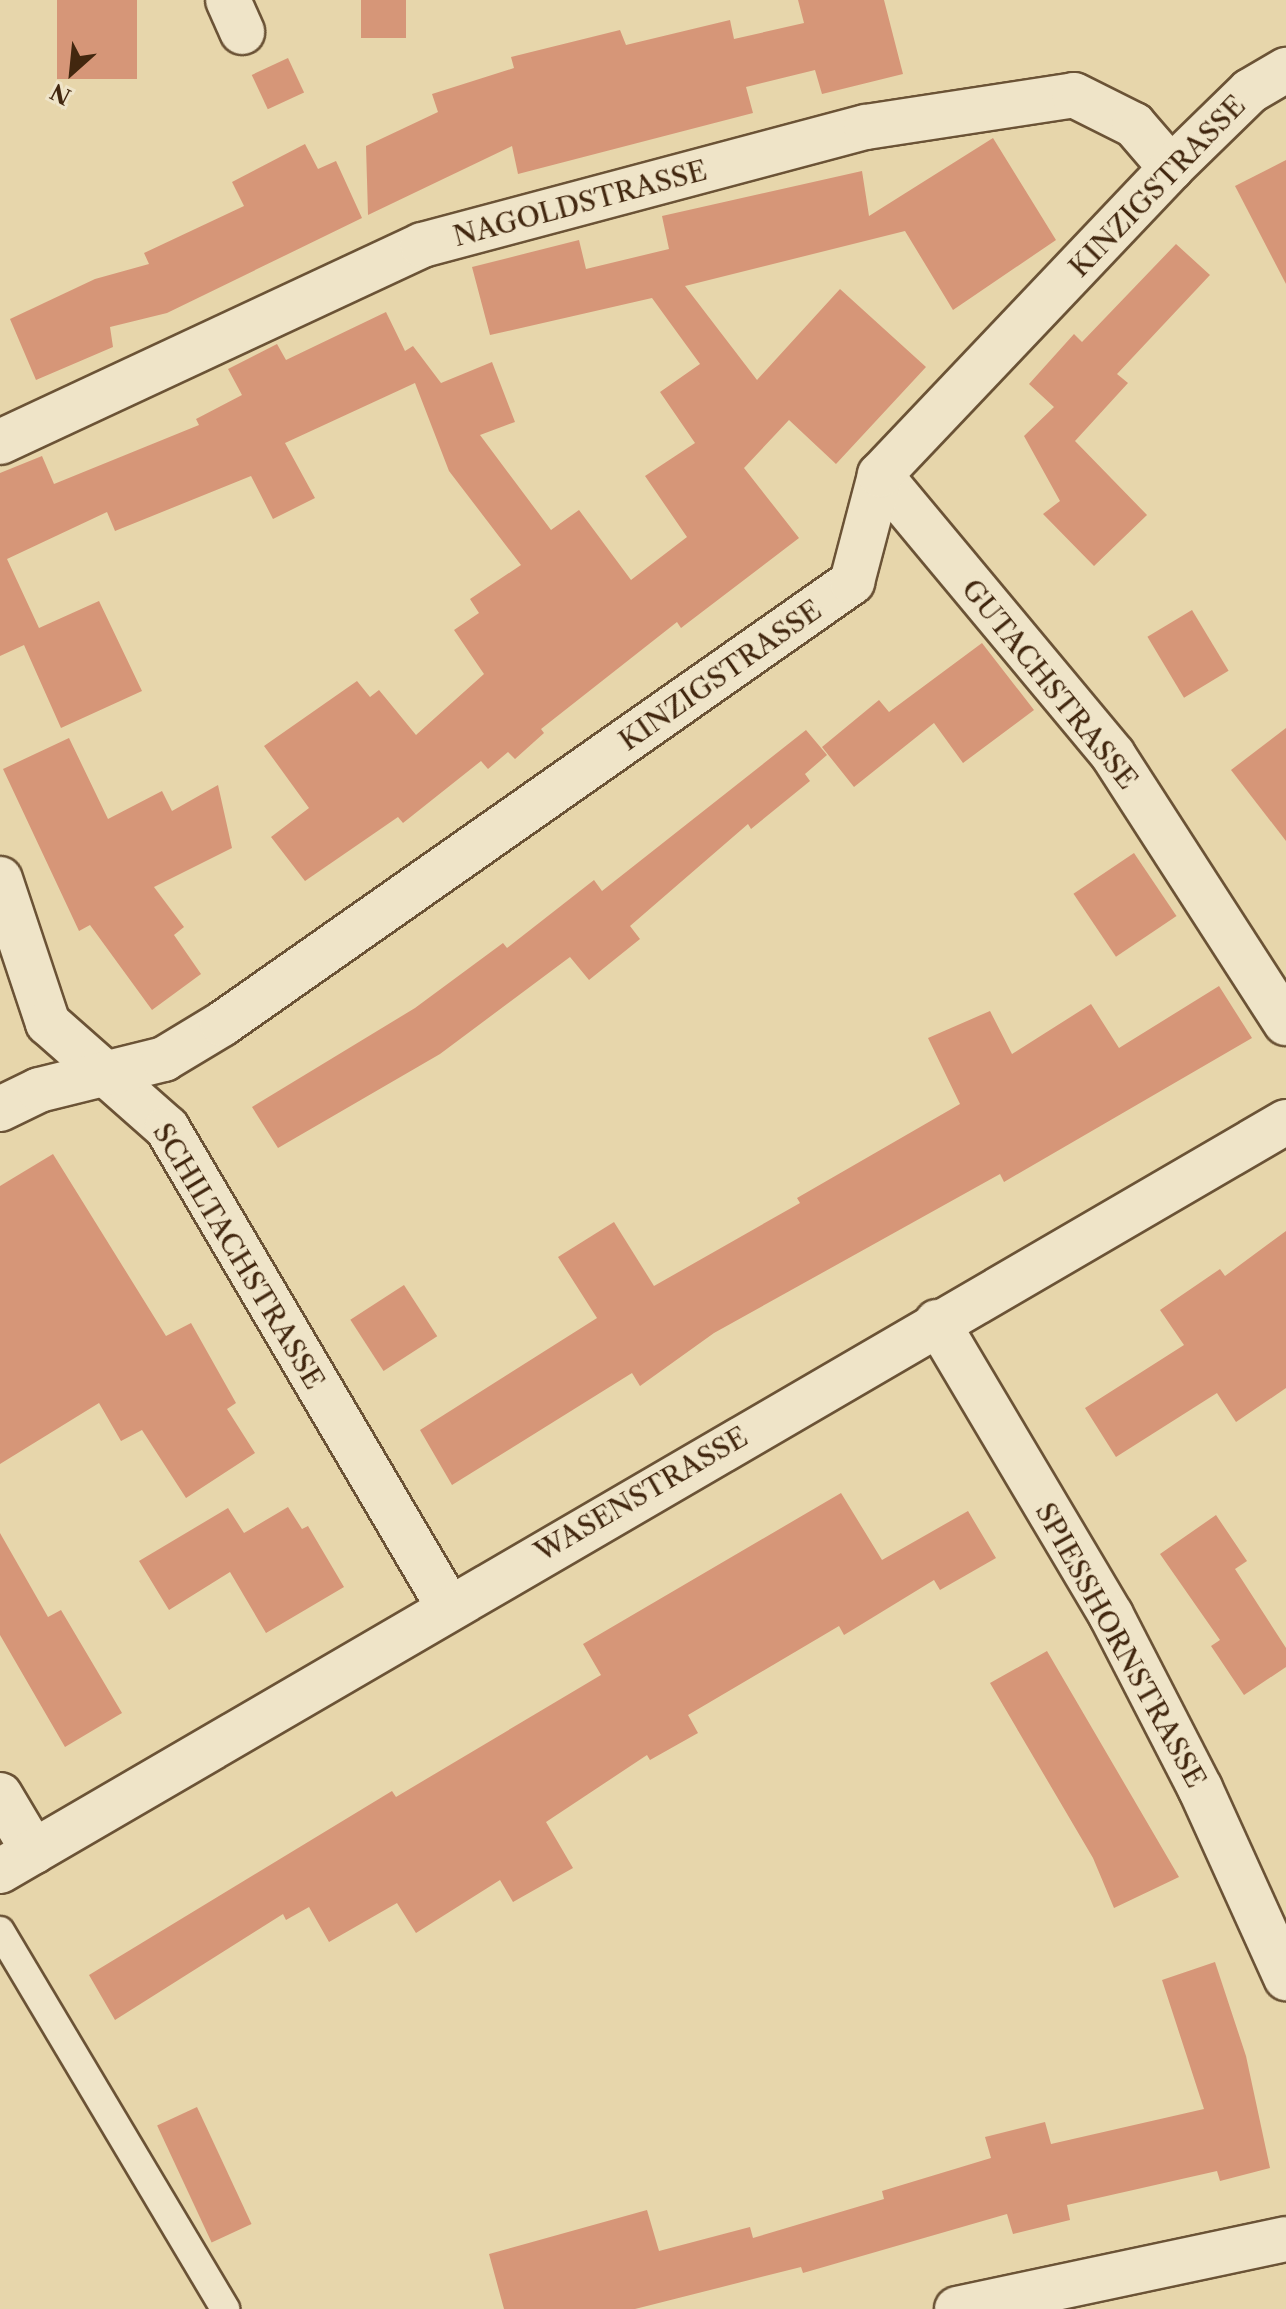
<!DOCTYPE html>
<html>
<head>
<meta charset="utf-8">
<style>
  body { margin:0 }
  #map { position:relative; width:1286px; height:2309px; overflow:hidden; background:#e7d6ab; font-family:"Libre Caslon Text",serif }
  div>[style] { position:absolute }
  [style*='--x'] { left:calc(var(--x)*1px); top:calc(var(--y)*1px); width:calc(var(--w)*1px); rotate:calc(var(--a)*1deg) }
  .building>* { inset:0; background:#d69678; transform-origin:0 0 }
  .roads { filter:drop-shadow(2px 0 #6b5336) drop-shadow(-2px 0 #6b5336) drop-shadow(0 2px #6b5336) drop-shadow(0 -2px #6b5336) }
  .service>* { height:28px; margin:-14px; padding:0 14px; transform-origin:14px; border-radius:14px; background:#efe4c8 }
  .minor>* { height:44px; margin:-22px; padding:0 22px; transform-origin:22px; border-radius:22px; background:#efe4c8 }
  span { translate:-50% -50%; white-space:nowrap; text-align:center; line-height:1.15; -webkit-text-stroke:6px #efe4c8; paint-order:stroke }
  .street-label { font-size:28px; color:#42270f }
  .north { position:absolute; left:32px; top:32px; width:80px; height:80px; -webkit-text-stroke:6px #efe4c8; paint-order:stroke; rotate:207deg; font-size:22px; font-weight:700; line-height:32px; text-align:center; color:#42270f }
  .north::after { content:''; display:block; margin:auto; width:28px; height:36px; background:#42270f; clip-path:polygon(50% 0,100% 100%,50% 72%,0 100%) }
</style>
</head>
<body>
<div id="map">
  <div class="building">
    <i style="left:57px;top:0;width:80px;height:79px"></i>
    <i style="left:361px;top:0;width:45px;height:38px"></i>
    <i style="clip-path:polygon(798px 0,884px 0,903px 74px,822px 94px,815px 70px,746px 87px,753px 113px,518px 174px,512px 146px,368px 215px,366px 146px,438px 112px,432px 94px,514px 68px,511px 57px,620px 30px,626px 45px,730px 20px,734px 39px,804px 23px)"></i>
    <i style="left:288px;top:58px;width:38px;height:40px;rotate:65deg"></i>
    <i style="clip-path:polygon(993px 138px,1056px 240px,953px 310px,905px 231px,685px 286px,757px 380px,840px 289px,926px 367px,836px 464px,789px 420px,744px 468px,799px 538px,681px 628px,677px 622px,541px 729px,544px 733px,515px 759px,508px 752px,488px 769px,481px 761px,403px 823px,398px 817px,305px 881px,271px 837px,309px 808px,264px 746px,357px 681px,370px 697px,379px 690px,416px 735px,484px 674px,454px 630px,479px 613px,470px 599px,521px 565px,449px 471px,415px 383px,285px 443px,315px 498px,273px 519px,251px 476px,115px 531px,107px 512px,7px 559px,39px 628px,99px 601px,142px 691px,61px 728px,24px 645px,0 656px,0 473px,42px 456px,54px 484px,199px 425px,196px 419px,242px 395px,228px 369px,277px 344px,286px 360px,386px 312px,405px 351px,413px 346px,441px 383px,492px 362px,515px 422px,480px 435px,551px 530px,579px 510px,631px 580px,687px 537px,645px 476px,695px 443px,660px 392px,700px 364px,652px 298px,490px 335px,472px 267px,579px 240px,586px 269px,669px 249px,662px 216px,862px 171px,869px 216px)"></i>
    <i style="clip-path:polygon(305px 144px,318px 169px,336px 161px,362px 218px,167px 313px,110px 327px,113px 347px,36px 380px,10px 319px,95px 279px,149px 264px,144px 253px,244px 206px,232px 182px)"></i>
    <i style="clip-path:polygon(1286px 160px,1286px 284px,1235px 186px)"></i>
    <i style="clip-path:polygon(1176px 244px,1210px 275px,1117px 374px,1128px 383px,1075px 441px,1147px 515px,1094px 566px,1043px 514px,1060px 501px,1024px 436px,1054px 407px,1029px 384px,1074px 334px,1082px 342px)"></i>
    <i style="left:1192px;top:610px;width:71px;height:52px;rotate:59deg"></i>
    <i style="clip-path:polygon(982px 643px,1034px 710px,963px 763px,934px 723px,854px 787px,822px 747px,879px 700px,889px 712px)"></i>
    <i style="clip-path:polygon(1286px 728px,1286px 841px,1231px 770px)"></i>
    <i style="clip-path:polygon(806px 730px,827px 755px,805px 774px,810px 781px,751px 829px,748px 824px,630px 926px,640px 939px,589px 980px,570px 957px,440px 1054px,278px 1148px,252px 1107px,415px 1008px,503px 943px,507px 948px,594px 880px,602px 891px)"></i>
    <i style="clip-path:polygon(69px 738px,108px 819px,162px 791px,172px 811px,218px 785px,232px 848px,154px 887px,184px 927px,174px 935px,201px 974px,152px 1010px,90px 925px,79px 931px,3px 769px)"></i>
    <i style="left:1134px;top:853px;width:76px;height:73px;rotate:56deg"></i>
    <i style="clip-path:polygon(1219px 986px,1252px 1038px,1004px 1182px,1000px 1174px,714px 1333px,640px 1386px,632px 1373px,452px 1485px,420px 1430px,597px 1318px,558px 1257px,614px 1222px,654px 1286px,800px 1203px,797px 1198px,960px 1104px,928px 1038px,990px 1011px,1012px 1054px,1091px 1004px,1119px 1048px)"></i>
    <i style="clip-path:polygon(53px 1154px,166px 1336px,191px 1323px,236px 1403px,227px 1409px,255px 1453px,186px 1498px,142px 1430px,121px 1441px,99px 1403px,0 1464px,0 1186px)"></i>
    <i style="clip-path:polygon(1286px 1231px,1286px 1388px,1236px 1422px,1217px 1393px,1116px 1457px,1085px 1408px,1184px 1345px,1160px 1310px,1220px 1269px,1225px 1276px)"></i>
    <i style="left:404px;top:1285px;width:61px;height:64px;rotate:57deg"></i>
    <i style="clip-path:polygon(841px 1493px,882px 1560px,968px 1511px,996px 1558px,940px 1590px,934px 1580px,844px 1635px,839px 1626px,688px 1715px,698px 1733px,650px 1760px,647px 1755px,546px 1822px,573px 1868px,513px 1902px,500px 1880px,416px 1933px,397px 1903px,329px 1942px,309px 1907px,286px 1920px,283px 1914px,115px 2020px,89px 1975px,392px 1791px,396px 1797px,601px 1675px,583px 1644px)"></i>
    <i style="clip-path:polygon(288px 1507px,302px 1529px,308px 1526px,344px 1587px,266px 1633px,230px 1572px,169px 1610px,139px 1561px,228px 1508px,244px 1533px)"></i>
    <i style="clip-path:polygon(1216px 1515px,1247px 1561px,1235px 1569px,1286px 1648px,1286px 1667px,1244px 1695px,1211px 1646px,1220px 1640px,1160px 1554px)"></i>
    <i style="clip-path:polygon(0 1533px,48px 1617px,61px 1610px,122px 1713px,65px 1747px,0 1635px)"></i>
    <i style="clip-path:polygon(1047px 1651px,1179px 1877px,1114px 1908px,1093px 1858px,990px 1683px)"></i>
    <i style="clip-path:polygon(1215px 1962px,1246px 2056px,1270px 2168px,1220px 2181px,1217px 2171px,1067px 2205px,1070px 2220px,1013px 2234px,1007px 2214px,803px 2273px,801px 2267px,635px 2309px,504px 2309px,489px 2254px,647px 2210px,659px 2251px,750px 2227px,753px 2238px,884px 2199px,882px 2191px,991px 2158px,985px 2137px,1045px 2122px,1051px 2144px,1204px 2109px,1162px 1980px)"></i>
    <i style="left:197px;top:2107px;width:129px;height:44px;rotate:65deg"></i>
  </div>
  <div class="roads">
    <div class="service">
      <i style="--x:0;--y:1931;--w:440;--a:59.2"></i>
    </div>
    <div class="minor">
      <i style="--x:228;--y:0;--w:35;--a:66"></i>
      <i style="--x:0;--y:442;--w:466;--a:-25"></i>
      <i style="--x:422;--y:245;--w:459;--a:-14.9"></i>
      <i style="--x:866;--y:127;--w:210;--a:-8.7"></i>
      <i style="--x:1074;--y:95;--w:67;--a:26.6"></i>
      <i style="--x:1134;--y:125;--w:57;--a:49.3"></i>
      <i style="--x:880;--y:475;--w:364;--a:50.2"></i>
      <i style="--x:1113;--y:755;--w:319;--a:57.2"></i>
      <i style="--x:0;--y:879;--w:152;--a:71.6"></i>
      <i style="--x:48;--y:1023;--w:159;--a:41.4"></i>
      <i style="--x:167;--y:1128;--w:554;--a:59.55"></i>
      <i style="--x:0;--y:1109;--w:43;--a:-26"></i>
      <i style="--x:39;--y:1090;--w:129;--a:-13.9"></i>
      <i style="--x:164;--y:1059;--w:68;--a:-31.1"></i>
      <i style="--x:222;--y:1024;--w:770;--a:-35.05"></i>
      <i style="--x:852;--y:582;--w:111;--a:-75.3"></i>
      <i style="--x:880;--y:475;--w:423;--a:-46.5"></i>
      <i style="--x:1171;--y:168;--w:110;--a:-44.3"></i>
      <i style="--x:1250;--y:91;--w:42;--a:-30.3"></i>
      <i style="--x:937;--y:1322;--w:341;--a:59.3"></i>
      <i style="--x:1111;--y:1615;--w:195;--a:62.8"></i>
      <i style="--x:1200;--y:1788;--w:209;--a:65.6"></i>
      <i style="--x:0;--y:1795;--w:66;--a:59.2"></i>
      <i style="--x:0;--y:1871;--w:1488;--a:-30.22"></i>
      <i style="--x:957;--y:2309;--w:336;--a:-12"></i>
    </div>
  </div>
  <div class="street-label">
    <span style="left:1157px;top:186px;rotate:-46deg">KINZIGSTRASSE</span>
    <span style="left:580px;top:203px;rotate:-15deg">NAGOLDSTRASSE</span>
    <span style="left:720px;top:675px;rotate:-35deg">KINZIGSTRASSE</span>
    <span style="left:1050px;top:684px;rotate:51deg">GUTACHSTRASSE</span>
    <span style="left:239px;top:1256px;rotate:59deg">SCHILTACHSTRASSE</span>
    <span style="left:641px;top:1494px;rotate:-30deg">WASENSTRASSE</span>
    <span style="left:1121px;top:1645px;rotate:61deg">SPIESSHORNSTRASSE</span>
  </div>
  <div class="north">N</div>
</div>
</body>
</html>
